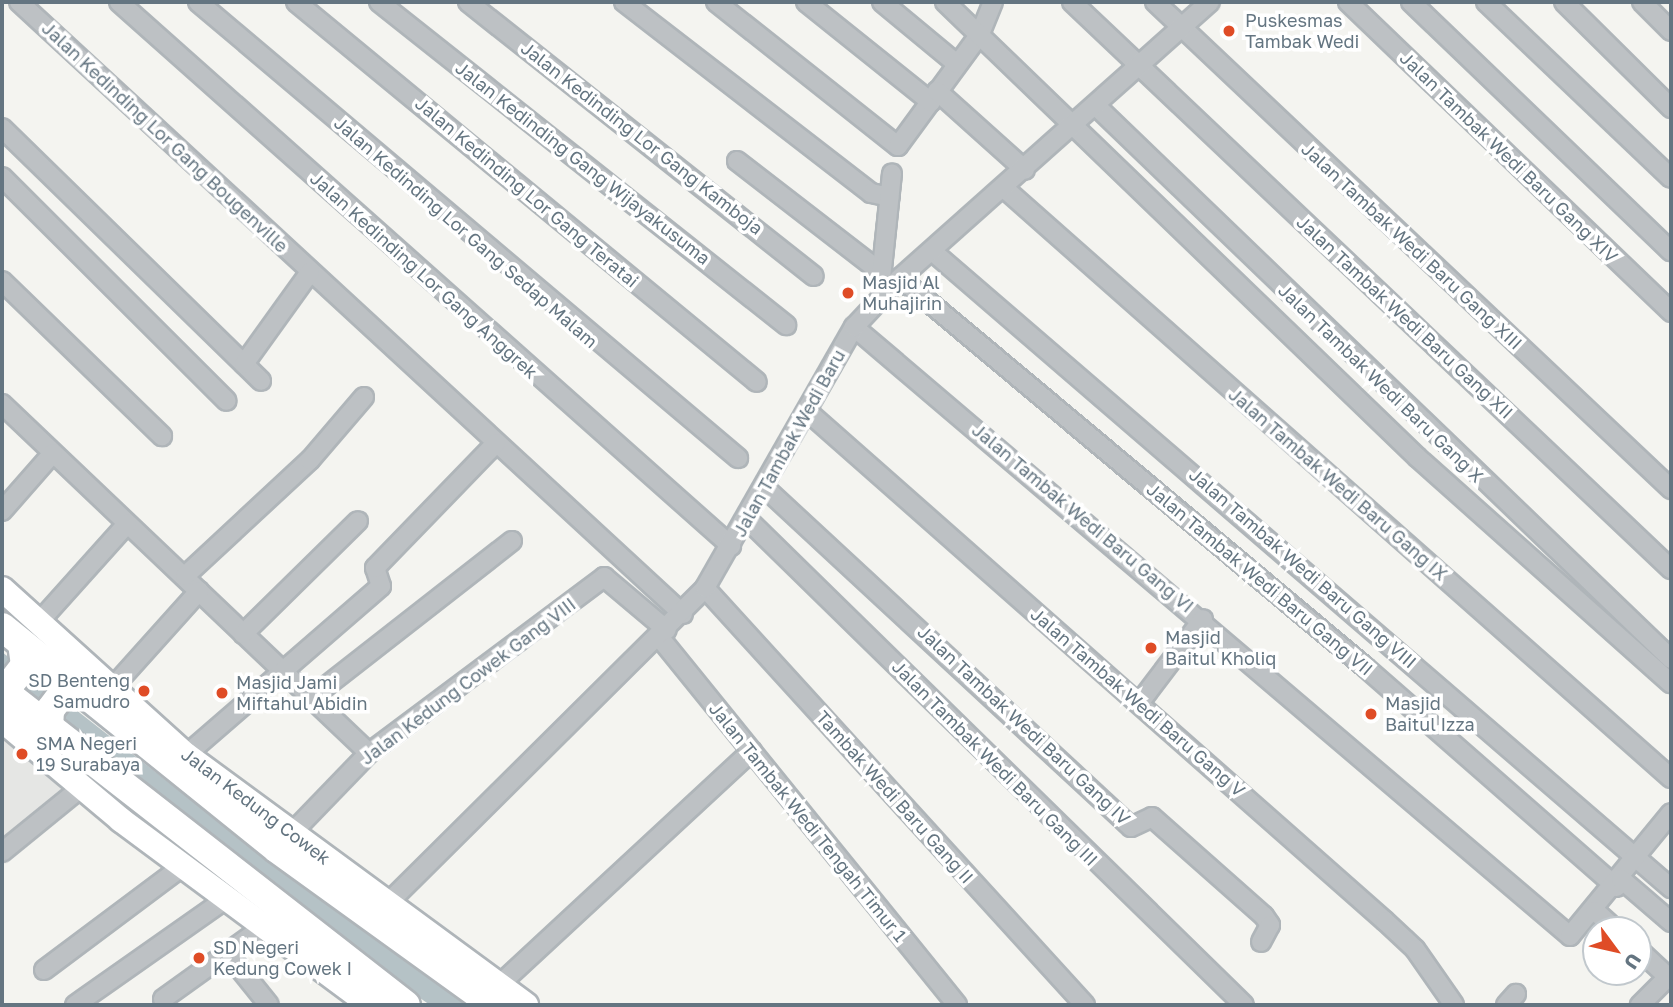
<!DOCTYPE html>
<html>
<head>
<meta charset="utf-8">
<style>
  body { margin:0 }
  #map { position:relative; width:1673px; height:1007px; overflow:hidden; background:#f4f4f0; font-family:"Golos Text",sans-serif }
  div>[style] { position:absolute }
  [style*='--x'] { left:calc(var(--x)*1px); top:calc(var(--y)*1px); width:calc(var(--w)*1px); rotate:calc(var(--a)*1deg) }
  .built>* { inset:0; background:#e5e6e4 }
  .water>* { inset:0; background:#b5c2c6 }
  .roads { filter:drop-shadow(2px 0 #afb5b9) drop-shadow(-2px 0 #afb5b9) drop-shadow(0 2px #afb5b9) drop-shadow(0 -2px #afb5b9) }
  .minor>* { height:18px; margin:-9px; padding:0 9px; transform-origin:9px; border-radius:9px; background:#bdc1c4 }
  .secondary>* { height:24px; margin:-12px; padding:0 12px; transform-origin:12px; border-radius:12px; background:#fff }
  .trunk>* { height:28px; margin:-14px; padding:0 14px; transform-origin:14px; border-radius:14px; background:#fff }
  .dots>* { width:19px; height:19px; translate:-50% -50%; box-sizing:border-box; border:4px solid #fff; border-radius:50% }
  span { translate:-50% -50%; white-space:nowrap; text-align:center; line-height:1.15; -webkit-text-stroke:7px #fff; paint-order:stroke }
  .poi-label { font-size:18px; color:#647581 }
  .left { translate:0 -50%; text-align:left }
  .right { translate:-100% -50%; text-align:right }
  .street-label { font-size:18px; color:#647581 }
  .frame { position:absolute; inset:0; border:4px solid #647581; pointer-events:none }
  .north { position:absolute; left:1582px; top:916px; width:70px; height:70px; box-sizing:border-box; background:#fff; border:2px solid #c1c8cd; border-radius:50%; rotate:123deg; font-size:19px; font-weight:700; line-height:28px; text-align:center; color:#647581 }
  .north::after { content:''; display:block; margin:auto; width:24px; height:32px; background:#df4c26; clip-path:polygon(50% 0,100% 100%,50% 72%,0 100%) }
</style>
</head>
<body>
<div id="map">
  <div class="built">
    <i style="clip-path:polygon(2px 720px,82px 787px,2px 852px)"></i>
  </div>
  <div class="water">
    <i style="clip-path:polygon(2px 652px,204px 810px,466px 1005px,430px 1005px,410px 991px,2px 670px)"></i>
  </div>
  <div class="roads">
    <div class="minor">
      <i style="--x:19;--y:2;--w:903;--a:42.67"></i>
      <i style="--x:119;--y:2;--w:819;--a:41.63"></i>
      <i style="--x:198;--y:2;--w:707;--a:40.18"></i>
      <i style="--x:296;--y:2;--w:597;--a:39.5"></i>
      <i style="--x:379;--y:2;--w:520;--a:38.44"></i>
      <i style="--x:468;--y:2;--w:441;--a:38.4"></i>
      <i style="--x:624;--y:2;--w:312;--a:37.7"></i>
      <i style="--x:871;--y:193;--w:19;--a:12"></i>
      <i style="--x:716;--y:2;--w:232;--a:38.4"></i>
      <i style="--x:898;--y:146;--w:139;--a:-53.8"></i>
      <i style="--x:980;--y:34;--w:35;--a:-68"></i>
      <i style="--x:806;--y:2;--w:160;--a:38.7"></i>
      <i style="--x:882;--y:2;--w:97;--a:39.6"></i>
      <i style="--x:945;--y:2;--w:656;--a:43.95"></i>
      <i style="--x:1417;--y:457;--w:340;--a:41.7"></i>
      <i style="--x:1072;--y:2;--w:825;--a:43.43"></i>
      <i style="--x:1155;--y:2;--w:710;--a:43.34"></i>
      <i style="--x:1348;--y:2;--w:448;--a:43.8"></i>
      <i style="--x:1411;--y:2;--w:360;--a:43.8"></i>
      <i style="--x:1486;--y:2;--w:255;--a:43.6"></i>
      <i style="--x:1564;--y:2;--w:151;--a:44.7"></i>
      <i style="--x:1642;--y:2;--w:41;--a:45"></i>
      <i style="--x:937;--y:91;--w:118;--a:41.9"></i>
      <i style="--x:1095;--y:105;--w:799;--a:43.88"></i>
      <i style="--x:2;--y:128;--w:362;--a:44.3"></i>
      <i style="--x:737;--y:161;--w:178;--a:37.7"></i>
      <i style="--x:2;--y:177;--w:317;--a:44.9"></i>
      <i style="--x:1005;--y:189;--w:889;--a:41.49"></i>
      <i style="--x:932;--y:251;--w:976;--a:40.76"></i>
      <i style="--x:881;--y:278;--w:105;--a:-84"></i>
      <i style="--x:900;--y:278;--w:606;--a:39.91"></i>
      <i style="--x:1365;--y:667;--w:334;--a:41.2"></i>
      <i style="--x:2;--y:281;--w:223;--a:44.1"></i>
      <i style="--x:854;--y:327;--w:940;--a:40.38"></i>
      <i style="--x:1570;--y:936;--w:159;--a:-50.6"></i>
      <i style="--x:244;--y:364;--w:113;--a:-54.3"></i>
      <i style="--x:2;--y:404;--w:506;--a:43.56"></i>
      <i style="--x:808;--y:412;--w:769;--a:41.42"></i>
      <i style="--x:1385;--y:921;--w:41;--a:43"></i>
      <i style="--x:1415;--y:949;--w:68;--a:55.1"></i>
      <i style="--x:764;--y:487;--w:500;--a:42.81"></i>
      <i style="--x:1131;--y:827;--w:23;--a:-25"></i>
      <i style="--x:1152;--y:817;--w:149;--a:41.5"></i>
      <i style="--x:1264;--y:916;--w:11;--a:56"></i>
      <i style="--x:1270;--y:925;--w:19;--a:118"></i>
      <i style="--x:2;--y:511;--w:77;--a:-48.7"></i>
      <i style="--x:747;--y:519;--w:695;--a:44.36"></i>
      <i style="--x:185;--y:576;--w:171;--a:-42.9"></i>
      <i style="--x:310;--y:460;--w:83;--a:-49.4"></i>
      <i style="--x:705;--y:588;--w:564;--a:47.66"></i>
      <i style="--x:39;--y:622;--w:132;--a:-48.1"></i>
      <i style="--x:243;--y:634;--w:161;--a:-44.5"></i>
      <i style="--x:660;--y:638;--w:472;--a:51"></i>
      <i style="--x:113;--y:687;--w:129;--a:-48.1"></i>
      <i style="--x:311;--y:698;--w:255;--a:-38"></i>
      <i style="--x:1140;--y:702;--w:104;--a:-52.8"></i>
      <i style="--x:186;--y:755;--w:258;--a:-40.9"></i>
      <i style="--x:381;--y:586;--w:19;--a:-108"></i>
      <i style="--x:375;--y:568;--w:174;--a:-45.9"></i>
      <i style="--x:284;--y:841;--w:122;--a:-46"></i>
      <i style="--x:369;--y:753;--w:294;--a:-36.8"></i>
      <i style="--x:604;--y:577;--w:82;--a:40.1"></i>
      <i style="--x:2;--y:852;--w:103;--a:-39.1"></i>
      <i style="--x:1621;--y:879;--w:66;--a:40.7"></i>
      <i style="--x:387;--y:904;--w:448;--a:-44.8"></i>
      <i style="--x:705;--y:588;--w:301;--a:-60.3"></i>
      <i style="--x:854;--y:327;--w:67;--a:-46.8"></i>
      <i style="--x:900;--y:278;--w:415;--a:-41.7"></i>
      <i style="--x:1595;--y:911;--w:28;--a:42"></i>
      <i style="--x:1638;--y:949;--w:41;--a:43"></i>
      <i style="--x:1668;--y:977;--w:40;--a:135"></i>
      <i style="--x:228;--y:954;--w:65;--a:51.2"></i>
      <i style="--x:44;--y:970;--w:174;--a:-36.8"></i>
      <i style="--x:498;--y:986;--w:346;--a:-42.8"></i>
      <i style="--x:163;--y:999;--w:135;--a:-35.7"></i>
      <i style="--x:75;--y:1005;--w:184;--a:-35.1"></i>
      <i style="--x:1506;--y:1005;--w:15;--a:-48"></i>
    </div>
    <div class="secondary">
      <i style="--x:2;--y:589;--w:248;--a:42.1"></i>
      <i style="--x:186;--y:755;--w:422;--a:36.3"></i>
      <i style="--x:2;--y:720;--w:155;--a:40"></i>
      <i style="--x:121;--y:820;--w:310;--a:36.6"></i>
    </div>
    <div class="trunk">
      <i style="--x:2;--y:627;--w:353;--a:38.9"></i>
      <i style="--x:277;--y:849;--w:266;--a:35.8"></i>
      <i style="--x:2;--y:683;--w:9;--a:0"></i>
      <i style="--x:11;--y:683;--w:23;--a:-52"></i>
      <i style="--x:25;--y:665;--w:21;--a:-98"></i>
      <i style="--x:2;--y:690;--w:512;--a:37.94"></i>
      <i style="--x:49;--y:729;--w:19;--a:-87"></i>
      <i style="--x:50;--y:710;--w:21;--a:-53"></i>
      <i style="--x:63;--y:693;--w:15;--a:-16"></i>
    </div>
  </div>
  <div class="dots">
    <i style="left:1229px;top:31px;background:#df4c26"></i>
    <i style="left:848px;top:293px;background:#df4c26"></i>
    <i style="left:1151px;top:648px;background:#df4c26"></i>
    <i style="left:144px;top:691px;background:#df4c26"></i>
    <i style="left:222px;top:693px;background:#df4c26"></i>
    <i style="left:1371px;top:714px;background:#df4c26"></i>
    <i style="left:22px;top:754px;background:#df4c26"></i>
    <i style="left:199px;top:958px;background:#df4c26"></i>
  </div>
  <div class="poi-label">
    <span class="left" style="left:1245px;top:31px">Puskesmas<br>Tambak Wedi</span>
    <span class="left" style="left:862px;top:293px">Masjid Al<br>Muhajirin</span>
    <span class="left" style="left:1165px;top:648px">Masjid<br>Baitul Kholiq</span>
    <span class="right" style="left:130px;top:691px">SD Benteng<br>Samudro</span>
    <span class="left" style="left:236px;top:693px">Masjid Jami<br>Miftahul Abidin</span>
    <span class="left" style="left:1385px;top:714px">Masjid<br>Baitul Izza</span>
    <span class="left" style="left:36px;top:754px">SMA Negeri<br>19 Surabaya</span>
    <span class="left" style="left:213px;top:958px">SD Negeri<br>Kedung Cowek I</span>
  </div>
  <div class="street-label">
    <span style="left:165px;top:137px;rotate:43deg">Jalan Kedinding Lor Gang Bougenville</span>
    <span style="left:642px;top:138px;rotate:38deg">Jalan Kedinding Lor Gang Kamboja</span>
    <span style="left:1509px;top:157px;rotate:44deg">Jalan Tambak Wedi Baru Gang XIV</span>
    <span style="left:583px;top:163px;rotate:38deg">Jalan Kedinding Gang Wijayakusuma</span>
    <span style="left:527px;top:192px;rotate:40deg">Jalan Kedinding Lor Gang Teratai</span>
    <span style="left:466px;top:232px;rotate:41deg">Jalan Kedinding Lor Gang Sedap Malam</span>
    <span style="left:1412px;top:246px;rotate:43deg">Jalan Tambak Wedi Baru Gang XIII</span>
    <span style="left:424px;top:275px;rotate:42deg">Jalan Kedinding Lor Gang Anggrek</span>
    <span style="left:1405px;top:317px;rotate:43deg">Jalan Tambak Wedi Baru Gang XII</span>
    <span style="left:1381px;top:383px;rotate:44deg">Jalan Tambak Wedi Baru Gang X</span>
    <span style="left:789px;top:443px;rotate:-61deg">Jalan Tambak Wedi Baru</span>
    <span style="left:1338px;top:484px;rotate:41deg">Jalan Tambak Wedi Baru Gang IX</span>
    <span style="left:1083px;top:518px;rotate:40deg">Jalan Tambak Wedi Baru Gang VI</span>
    <span style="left:1303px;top:568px;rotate:41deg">Jalan Tambak Wedi Baru Gang VIII</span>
    <span style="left:1260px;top:579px;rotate:40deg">Jalan Tambak Wedi Baru Gang VII</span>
    <span style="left:468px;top:681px;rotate:-37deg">Jalan Kedung Cowek Gang VIII</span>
    <span style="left:1138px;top:702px;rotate:41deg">Jalan Tambak Wedi Baru Gang V</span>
    <span style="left:1024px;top:725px;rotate:43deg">Jalan Tambak Wedi Baru Gang IV</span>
    <span style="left:995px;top:763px;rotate:45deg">Jalan Tambak Wedi Baru Gang III</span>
    <span style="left:895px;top:797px;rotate:48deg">Tambak Wedi Baru Gang II</span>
    <span style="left:256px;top:806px;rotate:37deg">Jalan Kedung Cowek</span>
    <span style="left:808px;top:822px;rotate:51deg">Jalan Tambak Wedi Tengah Timur 1</span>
  </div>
  <div class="frame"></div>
  <div class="north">U</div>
</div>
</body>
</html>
